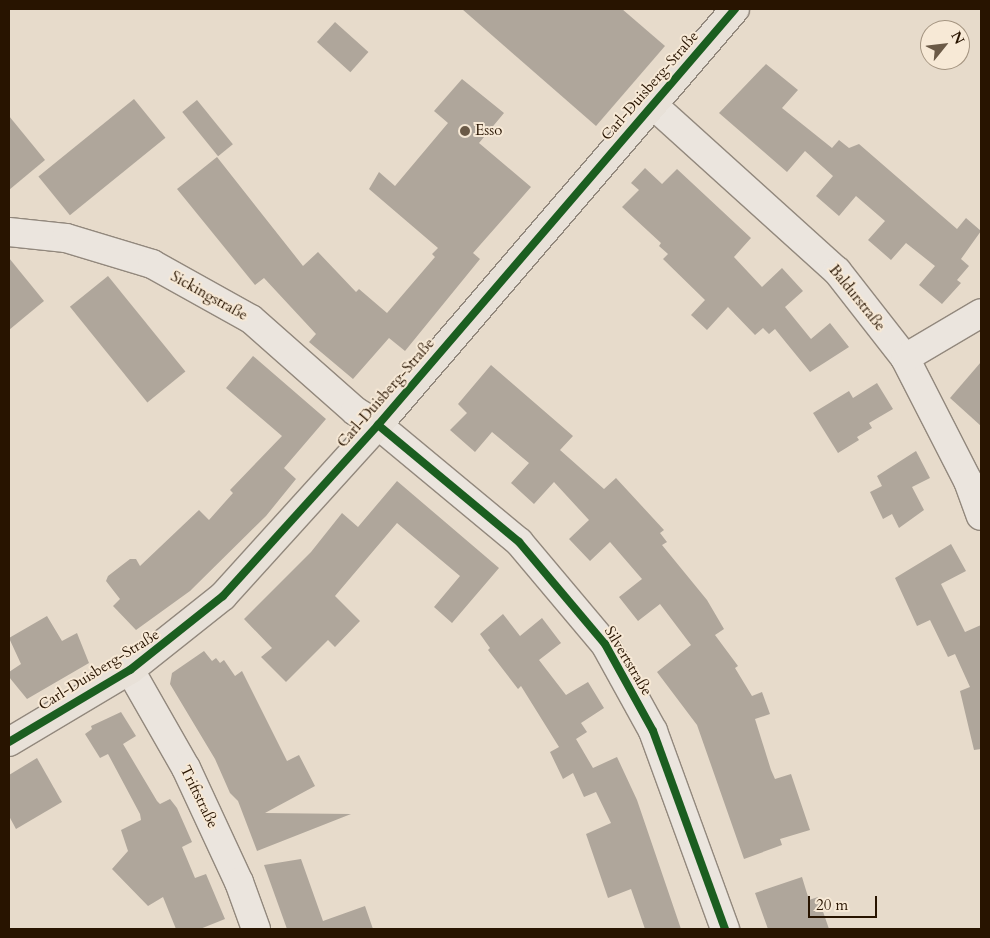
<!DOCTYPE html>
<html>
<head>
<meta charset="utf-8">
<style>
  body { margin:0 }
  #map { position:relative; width:990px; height:938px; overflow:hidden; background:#e7dbcb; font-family:Cardo,serif }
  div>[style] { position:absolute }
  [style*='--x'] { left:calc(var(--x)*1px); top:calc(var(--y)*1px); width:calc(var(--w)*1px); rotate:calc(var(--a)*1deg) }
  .building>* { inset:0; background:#afa69b; transform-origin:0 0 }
  .roads { filter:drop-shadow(1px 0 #92887d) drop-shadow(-1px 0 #92887d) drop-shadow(0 1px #92887d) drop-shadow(0 -1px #92887d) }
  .minor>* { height:28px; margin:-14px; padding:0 14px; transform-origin:14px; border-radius:14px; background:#ebe5de }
  .major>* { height:28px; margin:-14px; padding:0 14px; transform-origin:14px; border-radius:14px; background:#e8e1d8 }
  .cycleway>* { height:8px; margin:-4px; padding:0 4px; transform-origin:4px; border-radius:4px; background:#1b5e20 }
  .dots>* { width:14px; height:14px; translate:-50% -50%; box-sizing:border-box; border:2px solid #f7e9d6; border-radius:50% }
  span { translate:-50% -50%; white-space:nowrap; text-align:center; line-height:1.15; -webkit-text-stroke:4px #f7e9d6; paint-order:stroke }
  .street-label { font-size:15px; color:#281400 }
  .poi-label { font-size:15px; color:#281400 }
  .left { translate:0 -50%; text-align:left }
  .frame { position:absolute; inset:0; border:10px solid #281400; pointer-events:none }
  .north { position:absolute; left:920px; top:20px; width:50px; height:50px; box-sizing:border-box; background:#f7e9d6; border:1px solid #a49480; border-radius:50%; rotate:61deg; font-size:14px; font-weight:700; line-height:20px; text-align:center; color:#281400 }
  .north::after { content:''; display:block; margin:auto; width:18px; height:22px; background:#6b5a47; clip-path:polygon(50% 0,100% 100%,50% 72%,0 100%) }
  .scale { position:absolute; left:808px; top:896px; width:69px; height:22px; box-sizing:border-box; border:2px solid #281400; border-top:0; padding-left:6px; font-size:15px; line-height:18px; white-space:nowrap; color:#281400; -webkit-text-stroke:4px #f7e9d6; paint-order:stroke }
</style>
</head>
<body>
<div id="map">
  <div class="building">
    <i style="clip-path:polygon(462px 9px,622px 9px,665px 46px,596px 126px)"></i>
    <i style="left:335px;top:22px;width:45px;height:27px;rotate:42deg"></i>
    <i style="clip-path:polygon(766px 64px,798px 90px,782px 108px,832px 148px,839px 140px,849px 148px,859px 144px,957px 229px,966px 218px,981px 231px,961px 259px,969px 266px,957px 280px,961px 283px,942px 304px,919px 285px,935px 266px,906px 243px,891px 260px,868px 240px,885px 221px,856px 196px,839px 216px,816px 196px,833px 176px,805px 151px,787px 172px,719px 113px)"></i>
    <i style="clip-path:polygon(462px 79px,504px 113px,479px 143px,531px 187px,473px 253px,480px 259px,405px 351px,389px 338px,353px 379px,309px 342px,316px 334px,264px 278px,255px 285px,177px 189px,217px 157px,303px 266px,318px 252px,356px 292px,359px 289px,387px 313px,435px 257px,432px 254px,438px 248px,369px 189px,379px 172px,395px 186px,448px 123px,434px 111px)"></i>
    <i style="left:134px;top:99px;width:50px;height:123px;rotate:51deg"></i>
    <i style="left:197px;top:100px;width:57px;height:19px;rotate:51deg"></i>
    <i style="clip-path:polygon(9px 116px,45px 160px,9px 190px)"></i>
    <i style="clip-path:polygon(645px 168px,662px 184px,677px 169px,751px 238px,734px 257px,762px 287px,782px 268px,803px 291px,785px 307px,811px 339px,830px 323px,849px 347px,810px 372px,775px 329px,769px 334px,763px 328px,755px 335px,728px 307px,707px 330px,691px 315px,705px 300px,663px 259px,668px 254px,659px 246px,661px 243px,622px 207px,639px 190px,631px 183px)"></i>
    <i style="clip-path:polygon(9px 258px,44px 301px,9px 330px)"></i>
    <i style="left:108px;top:276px;width:123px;height:49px;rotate:51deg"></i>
    <i style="clip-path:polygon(253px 356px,326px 419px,284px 468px,296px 479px,266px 516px,190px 591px,136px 630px,113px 606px,120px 599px,106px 581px,108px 576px,130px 559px,136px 559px,140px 566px,199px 510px,209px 520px,233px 493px,230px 490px,282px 436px,226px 388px)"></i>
    <i style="clip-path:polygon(981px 362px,981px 426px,950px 398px)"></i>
    <i style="clip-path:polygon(491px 365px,573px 436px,560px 450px,604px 489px,616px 478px,664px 530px,660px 533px,667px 542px,662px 545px,707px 600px,724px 629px,715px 635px,738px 666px,735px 668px,752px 696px,762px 692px,770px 714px,755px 719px,771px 770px,775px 779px,791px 774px,810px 830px,780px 839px,782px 845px,744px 859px,697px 725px,657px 672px,691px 645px,660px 604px,638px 621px,619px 597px,642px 579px,610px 542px,590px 561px,569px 539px,589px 520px,554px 482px,534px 504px,511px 483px,529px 463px,492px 432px,475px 452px,450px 430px,467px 413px,458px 404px)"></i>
    <i style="clip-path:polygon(877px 383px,893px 409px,869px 423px,872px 428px,857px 437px,859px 440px,838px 453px,813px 413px,849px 391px,853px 398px)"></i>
    <i style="clip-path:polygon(916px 451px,930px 478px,912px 487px,924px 510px,899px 528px,892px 514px,883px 519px,870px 492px,882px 486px,877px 476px)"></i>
    <i style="clip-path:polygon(397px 481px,499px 568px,452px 623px,434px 607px,460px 576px,397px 523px,335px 596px,360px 621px,335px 647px,328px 640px,286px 682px,261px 657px,272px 648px,244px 619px,311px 552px,342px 513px,358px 527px)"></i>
    <i style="clip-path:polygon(951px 544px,966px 571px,941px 584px,965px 632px,981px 625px,981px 749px,974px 750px,960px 691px,970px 687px,955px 654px,948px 657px,930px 620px,917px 626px,895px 578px)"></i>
    <i style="clip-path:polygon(503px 614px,520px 636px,542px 618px,561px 643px,539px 660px,566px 695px,588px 682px,604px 708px,581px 723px,587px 732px,576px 739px,593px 768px,617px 757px,637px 800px,681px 929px,645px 929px,631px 889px,608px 898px,586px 834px,611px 823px,596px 792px,584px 797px,573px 773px,563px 779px,550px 752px,559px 747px,521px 686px,518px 689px,488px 650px,490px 648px,480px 634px)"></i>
    <i style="clip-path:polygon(47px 616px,62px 641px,77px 633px,89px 663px,27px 699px,9px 677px,9px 672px,21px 664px,9px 638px)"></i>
    <i style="clip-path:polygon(204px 651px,212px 661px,216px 658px,220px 663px,224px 660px,235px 676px,242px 671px,287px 761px,299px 755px,315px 786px,265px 813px,351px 814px,257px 851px,238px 801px,230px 793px,215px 759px,170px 684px,172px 673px)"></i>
    <i style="clip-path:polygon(121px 712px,136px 736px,123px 744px,157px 801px,160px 804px,170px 799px,177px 808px,192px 842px,182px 847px,195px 878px,206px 874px,225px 919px,200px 929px,176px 929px,163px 897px,148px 906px,112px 869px,128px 851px,121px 830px,141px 820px,140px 814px,108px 754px,100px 758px,85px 734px,92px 729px,91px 726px)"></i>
    <i style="clip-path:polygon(37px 758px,62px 802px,16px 829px,9px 816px,9px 775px)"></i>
    <i style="clip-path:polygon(301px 859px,323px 921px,365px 906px,373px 929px,287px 929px,264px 865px)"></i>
    <i style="clip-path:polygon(802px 877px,809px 900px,818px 897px,829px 929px,768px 929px,755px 893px)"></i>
  </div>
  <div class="roads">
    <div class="minor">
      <i style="--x:652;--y:104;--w:249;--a:42.1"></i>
      <i style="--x:837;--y:271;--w:110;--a:52"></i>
      <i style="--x:905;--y:358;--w:138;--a:62.9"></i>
      <i style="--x:968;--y:481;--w:37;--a:70"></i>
      <i style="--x:9;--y:232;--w:57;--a:6"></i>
      <i style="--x:66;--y:238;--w:90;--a:16.8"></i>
      <i style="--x:152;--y:264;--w:113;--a:29.1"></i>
      <i style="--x:251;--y:319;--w:139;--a:41.5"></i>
      <i style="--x:355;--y:411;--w:27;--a:31"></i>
      <i style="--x:378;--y:425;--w:183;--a:39.7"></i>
      <i style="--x:519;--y:542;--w:133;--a:49.9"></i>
      <i style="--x:605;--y:644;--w:99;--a:61.1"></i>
      <i style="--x:653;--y:731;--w:211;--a:70"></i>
      <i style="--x:905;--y:358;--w:88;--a:-30.6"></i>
      <i style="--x:130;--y:670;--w:113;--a:60.3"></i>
      <i style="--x:186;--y:768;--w:126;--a:65.1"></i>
      <i style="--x:239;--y:882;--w:50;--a:70.1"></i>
    </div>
    <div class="major">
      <i style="--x:9;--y:742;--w:141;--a:-30.8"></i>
      <i style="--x:130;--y:670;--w:119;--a:-38.5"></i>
      <i style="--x:223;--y:596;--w:231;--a:-47.8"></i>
      <i style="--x:378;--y:425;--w:548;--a:-49.36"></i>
    </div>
  </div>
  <div class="cycleway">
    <i style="--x:378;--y:425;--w:183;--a:39.7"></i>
    <i style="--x:519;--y:542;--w:133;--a:49.9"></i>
    <i style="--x:605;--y:644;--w:99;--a:61.1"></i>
    <i style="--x:653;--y:731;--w:211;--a:70"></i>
    <i style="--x:9;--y:742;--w:141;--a:-30.8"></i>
    <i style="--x:130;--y:670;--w:119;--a:-38.5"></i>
    <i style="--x:223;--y:596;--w:231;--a:-47.8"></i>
    <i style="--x:378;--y:425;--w:548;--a:-49.36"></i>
  </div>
  <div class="dots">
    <i style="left:465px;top:131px;background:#6b5a47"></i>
  </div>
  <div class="street-label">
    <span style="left:650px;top:86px;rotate:-49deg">Carl-Duisberg-Straße</span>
    <span style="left:209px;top:296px;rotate:29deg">Sickingstraße</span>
    <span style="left:857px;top:298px;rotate:51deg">Baldurstraße</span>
    <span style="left:386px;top:393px;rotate:-49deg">Carl-Duisberg-Straße</span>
    <span style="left:628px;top:661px;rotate:59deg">Silvertstraße</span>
    <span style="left:99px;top:670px;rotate:-32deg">Carl-Duisberg-Straße</span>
    <span style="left:199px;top:797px;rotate:64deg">Triftstraße</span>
  </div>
  <div class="poi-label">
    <span class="left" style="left:475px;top:131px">Esso</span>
  </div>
  <div class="frame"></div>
  <div class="north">N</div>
  <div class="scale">20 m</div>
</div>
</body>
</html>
